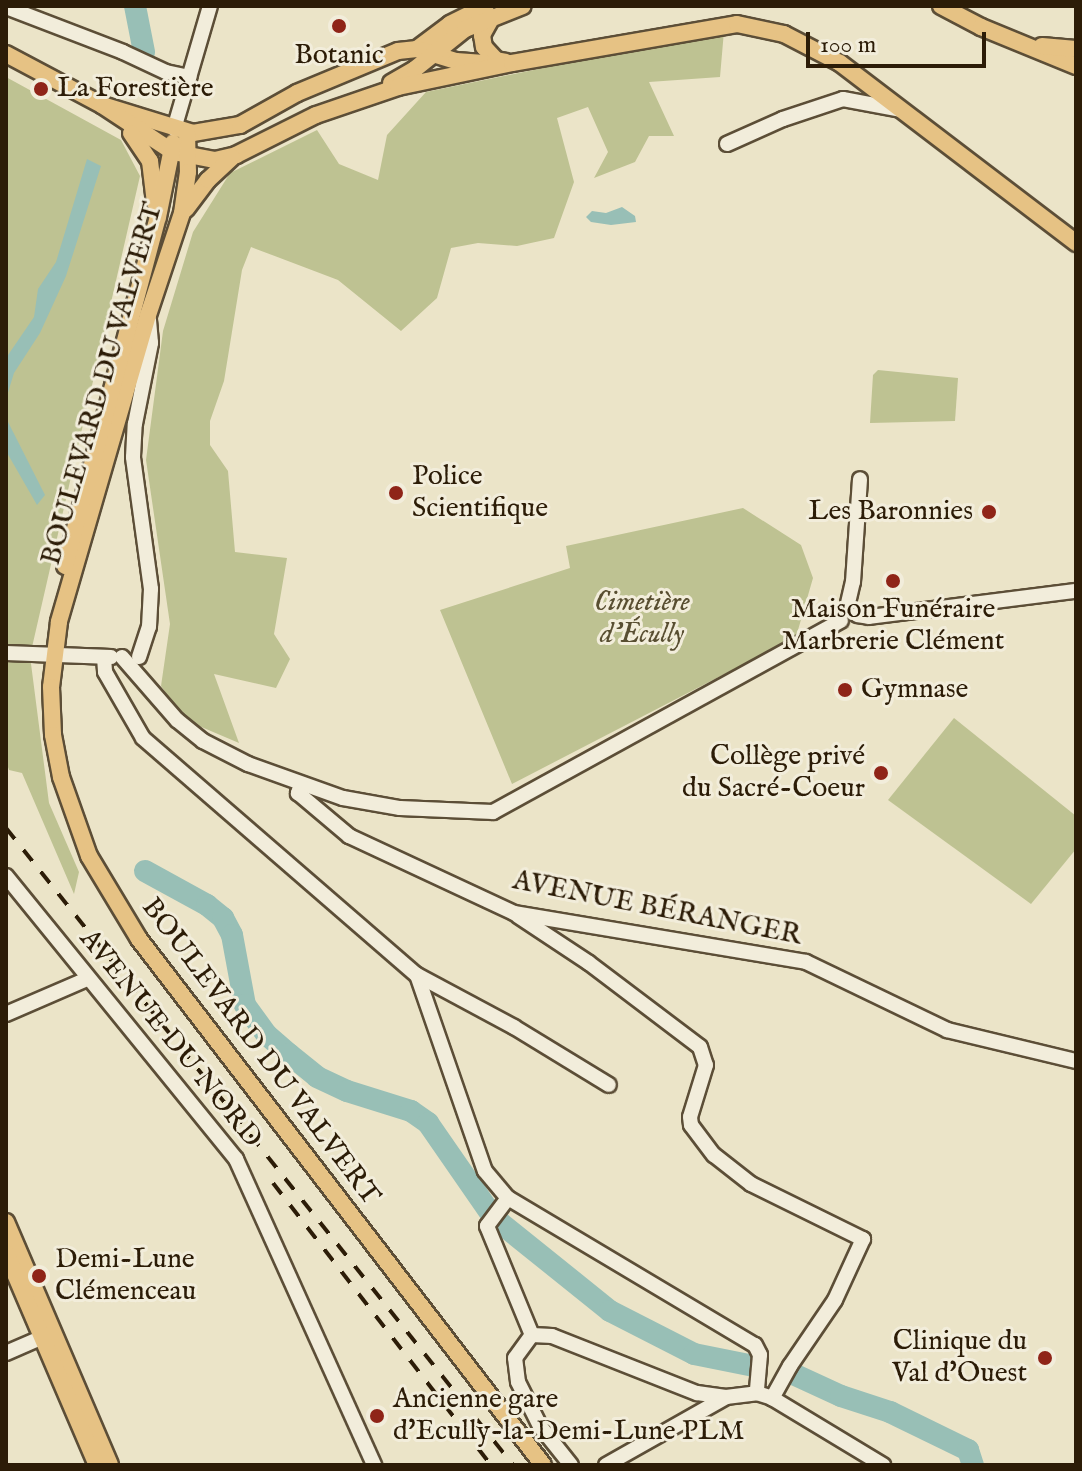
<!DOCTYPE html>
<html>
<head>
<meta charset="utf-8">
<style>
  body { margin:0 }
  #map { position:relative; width:1082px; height:1471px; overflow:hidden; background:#ebe4c8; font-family:"IM FELL English",serif }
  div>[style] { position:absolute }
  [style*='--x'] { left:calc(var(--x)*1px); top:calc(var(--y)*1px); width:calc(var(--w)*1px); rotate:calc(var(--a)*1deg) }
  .green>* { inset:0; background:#bec292 }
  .water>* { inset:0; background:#98bfb6 }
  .river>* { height:22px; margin:-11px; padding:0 11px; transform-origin:11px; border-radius:11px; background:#98bfb6 }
  .roads { filter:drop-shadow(2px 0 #5c4e37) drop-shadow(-2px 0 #5c4e37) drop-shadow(0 2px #5c4e37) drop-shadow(0 -2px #5c4e37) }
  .minor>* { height:14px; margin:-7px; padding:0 7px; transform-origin:7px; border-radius:7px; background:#f2eddb }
  .major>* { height:16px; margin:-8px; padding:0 8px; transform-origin:8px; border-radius:8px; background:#e6c284 }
  .rail>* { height:4px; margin-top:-2px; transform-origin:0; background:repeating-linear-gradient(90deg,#2c1c07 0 14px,transparent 0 28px) }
  .dots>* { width:22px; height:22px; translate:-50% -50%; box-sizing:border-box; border:4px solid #f2eddb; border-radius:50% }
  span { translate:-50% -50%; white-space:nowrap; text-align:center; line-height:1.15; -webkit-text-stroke:6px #f2eddb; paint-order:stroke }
  .poi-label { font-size:28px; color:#2c1c07 }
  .left { translate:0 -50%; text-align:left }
  .right { translate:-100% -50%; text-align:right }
  .street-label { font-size:28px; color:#2c1c07 }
  .park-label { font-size:28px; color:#584e31; font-style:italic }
  .frame { position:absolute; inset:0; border:8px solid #2c1c07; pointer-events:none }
  .scale { position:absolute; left:806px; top:32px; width:180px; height:36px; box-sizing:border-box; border:4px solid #2c1c07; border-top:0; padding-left:10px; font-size:24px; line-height:28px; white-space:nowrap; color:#2c1c07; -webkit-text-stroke:6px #f2eddb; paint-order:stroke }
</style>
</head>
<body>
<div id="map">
  <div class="green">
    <i style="clip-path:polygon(724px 31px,720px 77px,649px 82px,674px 136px,649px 136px,635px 162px,594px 178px,608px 152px,588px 107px,557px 118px,574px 182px,554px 238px,517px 246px,478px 243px,451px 248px,437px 298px,401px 331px,338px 280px,251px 247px,242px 270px,224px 381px,210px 421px,210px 445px,228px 471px,235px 552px,287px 558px,274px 634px,290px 659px,276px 688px,214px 674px,239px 743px,185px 720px,161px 686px,170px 624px,146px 460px,163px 331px,193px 232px,230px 173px,317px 130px,339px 164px,378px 180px,387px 135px,426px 92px)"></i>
    <i style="clip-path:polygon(6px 77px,121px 140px,140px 176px,30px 656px,49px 803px,79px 872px,74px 894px,22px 773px,9px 770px,6px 761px)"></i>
    <i style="clip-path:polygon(878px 370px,958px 378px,955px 421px,870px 423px,873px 375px)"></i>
    <i style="clip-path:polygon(743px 508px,801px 545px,813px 578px,796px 637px,512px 784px,440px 610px,570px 568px,566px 546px)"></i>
    <i style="clip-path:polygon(954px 718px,1076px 816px,1076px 849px,1031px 904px,888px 800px)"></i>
  </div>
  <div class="water">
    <i style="clip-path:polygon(87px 159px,101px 166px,66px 276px,40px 333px,14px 373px,6px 399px,6px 358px,34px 317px,38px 289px,56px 262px)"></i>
    <i style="clip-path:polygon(622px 207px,635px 216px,636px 222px,611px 225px,591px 222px,586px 217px,592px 211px,606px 213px)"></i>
    <i style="clip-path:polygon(6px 418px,45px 495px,37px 505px,6px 451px)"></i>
  </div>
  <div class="river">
    <i style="--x:135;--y:6;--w:47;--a:78.9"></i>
    <i style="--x:145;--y:871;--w:71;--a:28.7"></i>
    <i style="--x:207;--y:905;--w:21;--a:39"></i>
    <i style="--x:223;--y:918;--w:19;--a:62"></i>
    <i style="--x:232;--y:935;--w:71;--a:79.5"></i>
    <i style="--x:245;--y:1005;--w:37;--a:54"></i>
    <i style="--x:267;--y:1035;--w:29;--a:41"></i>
    <i style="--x:289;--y:1054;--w:36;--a:39"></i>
    <i style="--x:317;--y:1077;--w:33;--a:25"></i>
    <i style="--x:347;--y:1091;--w:67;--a:17.4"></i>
    <i style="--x:411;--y:1111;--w:21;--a:35"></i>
    <i style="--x:428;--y:1123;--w:114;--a:55.3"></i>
    <i style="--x:493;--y:1217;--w:150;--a:38.8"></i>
    <i style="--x:610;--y:1311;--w:94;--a:27.1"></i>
    <i style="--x:694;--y:1354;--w:61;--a:11.3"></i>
    <i style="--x:791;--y:1373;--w:55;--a:24.7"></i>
    <i style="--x:841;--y:1396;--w:52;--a:18.1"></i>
    <i style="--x:890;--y:1412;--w:87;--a:26"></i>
    <i style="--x:968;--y:1450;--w:16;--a:72"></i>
  </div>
  <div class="roads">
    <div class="minor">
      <i style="--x:6;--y:7;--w:125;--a:21"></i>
      <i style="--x:123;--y:52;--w:47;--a:24.9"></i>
      <i style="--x:166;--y:72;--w:24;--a:12"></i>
      <i style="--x:174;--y:129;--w:128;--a:-73.7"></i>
      <i style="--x:727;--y:144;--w:61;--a:-24.1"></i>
      <i style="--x:783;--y:119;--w:63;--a:-18.4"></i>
      <i style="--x:843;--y:99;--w:60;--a:10.6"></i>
      <i style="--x:848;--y:603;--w:22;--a:-77"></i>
      <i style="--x:853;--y:582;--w:103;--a:-86.1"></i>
      <i style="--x:857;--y:615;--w:12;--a:9"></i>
      <i style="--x:869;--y:617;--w:209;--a:-7.2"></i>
      <i style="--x:6;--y:653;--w:105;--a:2.2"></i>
      <i style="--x:104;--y:657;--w:15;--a:86"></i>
      <i style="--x:105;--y:672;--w:76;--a:60.1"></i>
      <i style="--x:143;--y:738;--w:362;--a:40.9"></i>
      <i style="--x:417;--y:975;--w:207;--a:70.9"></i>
      <i style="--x:485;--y:1171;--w:35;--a:50"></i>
      <i style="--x:508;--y:1198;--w:287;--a:30.8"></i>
      <i style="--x:755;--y:1345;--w:11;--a:63"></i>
      <i style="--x:760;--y:1355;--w:38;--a:95"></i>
      <i style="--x:122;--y:657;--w:84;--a:48.9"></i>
      <i style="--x:177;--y:720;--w:33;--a:39"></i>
      <i style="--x:203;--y:741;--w:51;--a:27.1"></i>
      <i style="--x:248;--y:764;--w:101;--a:19.7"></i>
      <i style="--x:343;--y:798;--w:58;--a:10"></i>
      <i style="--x:400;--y:808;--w:93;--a:2.5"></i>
      <i style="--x:493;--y:812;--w:397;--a:-28.8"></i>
      <i style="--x:139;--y:657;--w:32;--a:-72"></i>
      <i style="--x:149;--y:627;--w:38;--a:-87"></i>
      <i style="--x:151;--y:589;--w:133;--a:-97.8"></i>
      <i style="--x:133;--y:457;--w:33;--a:-87"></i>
      <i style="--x:135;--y:424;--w:83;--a:-78.8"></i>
      <i style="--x:151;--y:343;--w:23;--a:-95"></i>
      <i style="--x:301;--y:785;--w:9;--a:111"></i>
      <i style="--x:298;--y:793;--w:67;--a:40.1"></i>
      <i style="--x:349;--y:836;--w:182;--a:25"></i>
      <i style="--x:514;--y:913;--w:296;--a:9.5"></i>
      <i style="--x:806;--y:962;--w:157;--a:25.7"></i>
      <i style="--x:947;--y:1030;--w:133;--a:13.5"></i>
      <i style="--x:6;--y:876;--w:365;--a:50.9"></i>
      <i style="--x:236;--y:1159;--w:336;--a:65.7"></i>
      <i style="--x:518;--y:916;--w:85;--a:33.5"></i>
      <i style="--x:589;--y:963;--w:139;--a:37.1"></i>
      <i style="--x:700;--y:1047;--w:19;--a:72"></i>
      <i style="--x:706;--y:1065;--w:54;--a:107.1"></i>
      <i style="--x:690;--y:1117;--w:8;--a:83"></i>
      <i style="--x:691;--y:1125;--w:38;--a:53"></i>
      <i style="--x:714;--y:1155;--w:47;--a:38.1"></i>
      <i style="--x:751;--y:1184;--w:125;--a:26.2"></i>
      <i style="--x:863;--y:1239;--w:67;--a:114.7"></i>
      <i style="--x:835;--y:1300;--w:80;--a:124.3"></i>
      <i style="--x:790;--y:1366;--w:37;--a:119"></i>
      <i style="--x:417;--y:975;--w:110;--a:28.2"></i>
      <i style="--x:514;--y:1027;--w:111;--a:31.4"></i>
      <i style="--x:6;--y:1014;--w:88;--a:-23.4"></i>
      <i style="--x:508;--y:1198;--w:35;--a:127"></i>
      <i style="--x:487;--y:1226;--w:118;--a:67.6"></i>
      <i style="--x:6;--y:1353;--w:48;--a:-23.4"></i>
      <i style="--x:571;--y:1465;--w:50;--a:-128.5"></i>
      <i style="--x:540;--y:1426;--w:49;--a:-116.6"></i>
      <i style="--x:518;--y:1382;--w:24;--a:-97"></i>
      <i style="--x:515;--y:1358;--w:29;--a:-54"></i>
      <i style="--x:532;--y:1335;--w:20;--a:3"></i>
      <i style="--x:552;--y:1336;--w:156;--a:21.5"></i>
      <i style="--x:697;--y:1393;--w:29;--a:8"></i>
      <i style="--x:726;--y:1397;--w:31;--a:-7"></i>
      <i style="--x:757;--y:1393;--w:16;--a:18"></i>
      <i style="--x:772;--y:1398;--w:130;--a:31.1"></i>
      <i style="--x:606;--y:1465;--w:138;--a:-29.5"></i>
    </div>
    <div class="major">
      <i style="--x:941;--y:6;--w:45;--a:27.7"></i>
      <i style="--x:981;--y:27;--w:103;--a:22.3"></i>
      <i style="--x:492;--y:17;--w:21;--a:119"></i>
      <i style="--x:482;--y:35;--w:12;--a:81"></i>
      <i style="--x:484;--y:47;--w:18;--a:47"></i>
      <i style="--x:496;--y:60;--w:10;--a:11"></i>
      <i style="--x:1042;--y:46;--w:34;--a:5"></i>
      <i style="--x:417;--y:49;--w:41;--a:-37.1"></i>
      <i style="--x:450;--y:24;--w:40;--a:-26.6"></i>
      <i style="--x:6;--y:54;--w:109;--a:28"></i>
      <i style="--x:102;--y:105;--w:95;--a:17.1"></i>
      <i style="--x:193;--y:133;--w:48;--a:-9.7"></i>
      <i style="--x:240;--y:125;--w:65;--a:-29.3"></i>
      <i style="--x:297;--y:93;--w:109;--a:-22.6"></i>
      <i style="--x:398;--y:51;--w:19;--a:-6"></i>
      <i style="--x:417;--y:49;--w:41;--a:17.1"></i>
      <i style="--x:456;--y:61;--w:28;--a:4"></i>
      <i style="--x:391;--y:83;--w:28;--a:-30"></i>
      <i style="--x:415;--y:69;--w:64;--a:-38.7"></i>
      <i style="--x:465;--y:29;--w:62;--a:-21.6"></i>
      <i style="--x:102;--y:105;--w:85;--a:33.5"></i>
      <i style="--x:173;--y:152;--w:43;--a:10.8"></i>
      <i style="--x:215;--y:160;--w:22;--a:-13"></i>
      <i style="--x:236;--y:155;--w:89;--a:-26.6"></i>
      <i style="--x:316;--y:115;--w:87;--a:-18.9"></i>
      <i style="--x:398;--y:87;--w:116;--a:-11.9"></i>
      <i style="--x:512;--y:63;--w:228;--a:-9.8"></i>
      <i style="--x:737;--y:24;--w:48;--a:12"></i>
      <i style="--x:784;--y:34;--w:63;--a:27.4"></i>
      <i style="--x:840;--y:63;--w:297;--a:37.3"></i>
      <i style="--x:187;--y:132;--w:40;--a:88.6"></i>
      <i style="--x:188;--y:172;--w:41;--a:98.3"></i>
      <i style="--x:182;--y:213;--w:108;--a:108.4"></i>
      <i style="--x:148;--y:315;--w:320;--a:106.2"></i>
      <i style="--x:59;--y:622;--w:65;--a:97"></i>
      <i style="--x:51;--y:687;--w:48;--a:87.6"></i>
      <i style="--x:53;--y:735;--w:43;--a:79.2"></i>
      <i style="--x:61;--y:777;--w:84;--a:70.5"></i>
      <i style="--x:89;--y:856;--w:97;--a:58.9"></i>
      <i style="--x:139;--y:939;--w:663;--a:52.47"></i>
      <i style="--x:131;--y:133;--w:34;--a:56"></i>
      <i style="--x:150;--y:161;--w:42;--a:83.2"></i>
      <i style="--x:186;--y:209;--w:36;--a:-53"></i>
      <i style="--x:208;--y:180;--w:33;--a:-43"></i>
      <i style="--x:65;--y:566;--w:361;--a:-75.1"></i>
      <i style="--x:158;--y:217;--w:76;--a:-78.5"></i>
      <i style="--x:6;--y:1222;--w:264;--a:66.8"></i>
      <i style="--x:6;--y:1253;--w:231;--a:66.8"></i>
    </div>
  </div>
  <div class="rail">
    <i style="--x:6;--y:828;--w:814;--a:51.48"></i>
    <i style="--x:273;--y:1183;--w:356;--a:52.3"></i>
  </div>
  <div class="dots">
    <i style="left:339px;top:26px;background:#8f2418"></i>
    <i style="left:41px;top:89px;background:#8f2418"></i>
    <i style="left:396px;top:493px;background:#8f2418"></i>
    <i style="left:989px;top:512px;background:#8f2418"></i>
    <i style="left:893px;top:581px;background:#8f2418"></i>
    <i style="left:845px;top:690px;background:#8f2418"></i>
    <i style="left:881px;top:773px;background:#8f2418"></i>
    <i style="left:39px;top:1276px;background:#8f2418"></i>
    <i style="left:1045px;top:1358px;background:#8f2418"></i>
    <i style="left:377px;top:1416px;background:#8f2418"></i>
  </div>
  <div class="poi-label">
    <span style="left:339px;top:56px">Botanic</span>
    <span class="left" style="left:57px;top:89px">La Forestière</span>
    <span class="left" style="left:412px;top:493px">Police<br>Scientifique</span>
    <span class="right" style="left:973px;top:512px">Les Baronnies</span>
    <span style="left:893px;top:626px">Maison Funéraire<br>Marbrerie Clément</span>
    <span class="left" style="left:861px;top:690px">Gymnase</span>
    <span class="right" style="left:865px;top:773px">Collège privé<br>du Sacré-Coeur</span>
    <span class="left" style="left:55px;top:1276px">Demi-Lune<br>Clémenceau</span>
    <span class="right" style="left:1027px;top:1358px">Clinique du<br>Val d'Ouest</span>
    <span class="left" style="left:393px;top:1416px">Ancienne gare<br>d'Ecully-la-Demi-Lune PLM</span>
  </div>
  <div class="street-label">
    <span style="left:103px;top:384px;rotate:-74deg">BOULEVARD DU VALVERT</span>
    <span style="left:657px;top:909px;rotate:11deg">AVENUE BÉRANGER</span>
    <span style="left:170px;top:1039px;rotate:51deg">AVENUE DU NORD</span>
    <span style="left:260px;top:1052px;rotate:53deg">BOULEVARD DU VALVERT</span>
  </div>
  <div class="park-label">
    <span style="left:642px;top:619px">Cimetière<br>d'Écully</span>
  </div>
  <div class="frame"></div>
  <div class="scale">100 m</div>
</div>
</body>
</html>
